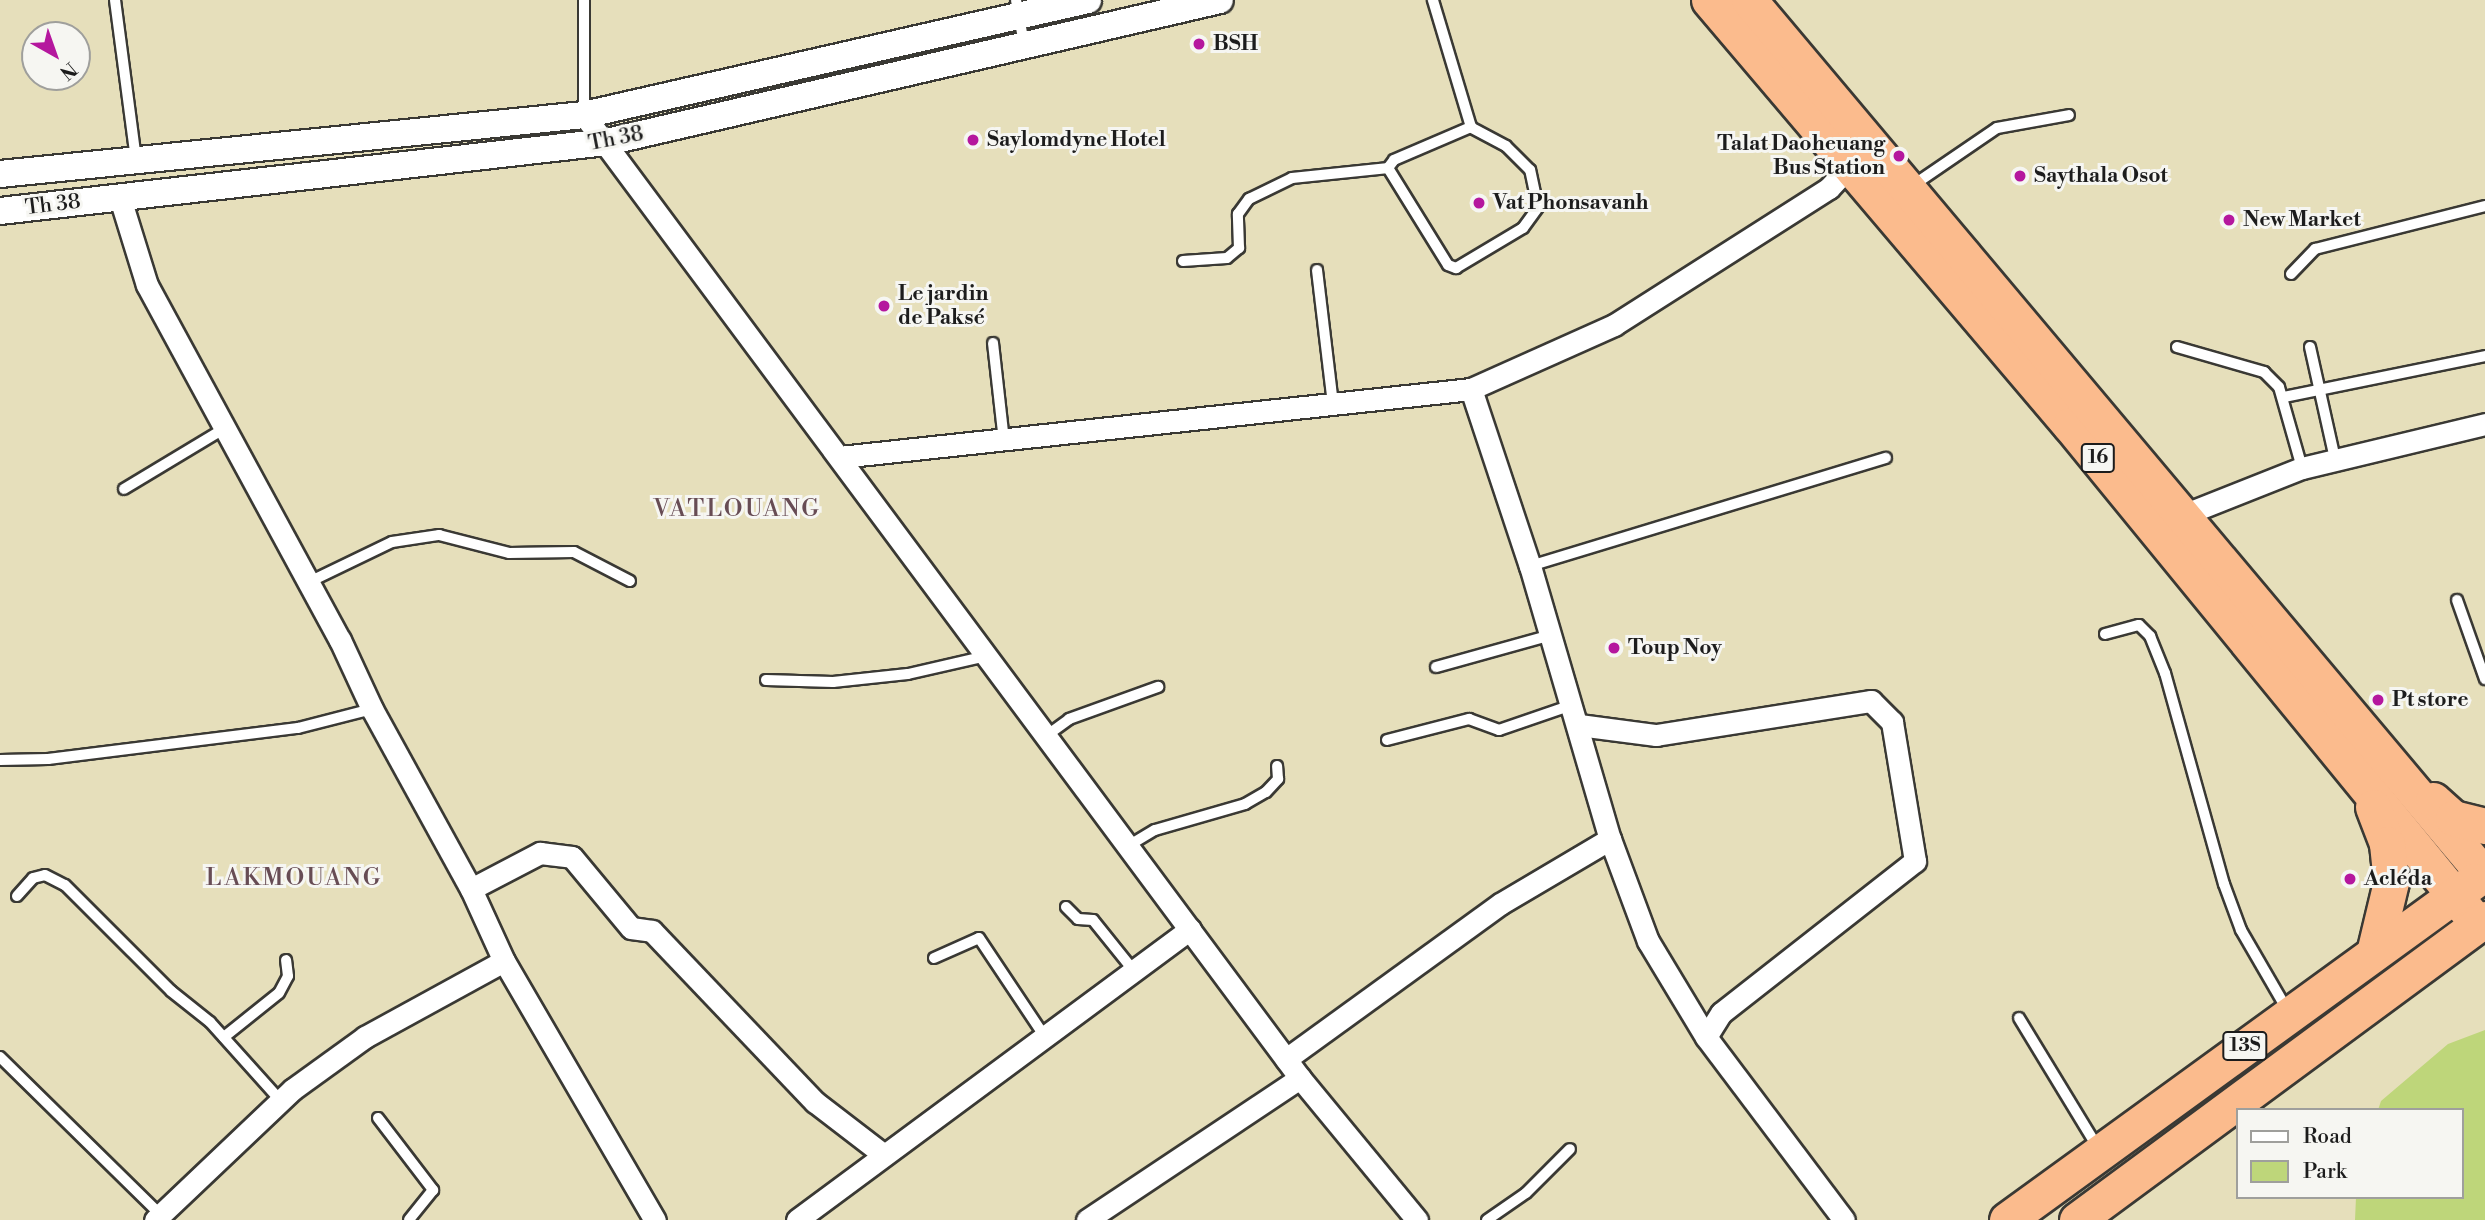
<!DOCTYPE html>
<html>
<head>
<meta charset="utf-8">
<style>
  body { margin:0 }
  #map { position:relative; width:2485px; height:1220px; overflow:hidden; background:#e6dfbb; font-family:"Libre Bodoni",serif }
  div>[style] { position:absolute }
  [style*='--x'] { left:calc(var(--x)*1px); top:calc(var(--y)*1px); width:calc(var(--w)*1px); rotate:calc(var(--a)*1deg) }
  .green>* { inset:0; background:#bed67a }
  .roads { filter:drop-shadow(2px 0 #3a3934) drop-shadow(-2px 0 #3a3934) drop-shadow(0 2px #3a3934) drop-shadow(0 -2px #3a3934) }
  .service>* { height:10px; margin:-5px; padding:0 5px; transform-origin:5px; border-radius:5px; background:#fff }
  .minor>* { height:21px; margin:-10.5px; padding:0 10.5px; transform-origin:10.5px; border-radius:10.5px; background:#fff }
  .tertiary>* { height:26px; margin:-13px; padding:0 13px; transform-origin:13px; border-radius:13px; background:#fff }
  .trunk>* { height:35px; margin:-17.5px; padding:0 17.5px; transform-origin:17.5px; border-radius:17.5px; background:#fbbb8d }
  .dots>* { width:19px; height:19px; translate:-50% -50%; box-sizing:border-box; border:4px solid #f6f6f2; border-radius:50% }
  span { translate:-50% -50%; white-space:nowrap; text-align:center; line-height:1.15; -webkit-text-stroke:6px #f6f6f2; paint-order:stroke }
  .shield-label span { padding:2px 5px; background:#f6f6f2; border:2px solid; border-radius:5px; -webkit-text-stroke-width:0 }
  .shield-label { font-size:19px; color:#1c1c1c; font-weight:700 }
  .poi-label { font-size:21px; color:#1c1c1c; font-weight:700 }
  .left { translate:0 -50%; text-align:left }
  .right { translate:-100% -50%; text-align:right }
  .street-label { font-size:21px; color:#1c1c1c }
  .quarter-label { font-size:24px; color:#674c54; letter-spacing:2px }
  .legend { position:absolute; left:2236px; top:1108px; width:228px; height:91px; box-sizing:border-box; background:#f6f6f2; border:2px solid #9f9f9c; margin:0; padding:9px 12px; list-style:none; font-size:21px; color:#1c1c1c }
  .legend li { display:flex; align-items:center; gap:14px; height:35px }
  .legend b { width:35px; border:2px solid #9f9f9c }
  .north { position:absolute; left:21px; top:21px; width:70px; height:70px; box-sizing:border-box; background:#f6f6f2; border:2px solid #9f9f9c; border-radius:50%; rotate:140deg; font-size:19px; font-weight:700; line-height:28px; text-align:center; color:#1c1c1c }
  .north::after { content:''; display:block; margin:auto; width:24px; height:32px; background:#b5179e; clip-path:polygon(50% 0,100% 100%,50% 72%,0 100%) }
</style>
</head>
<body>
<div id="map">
  <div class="green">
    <i style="clip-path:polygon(2485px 1030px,2485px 1220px,2355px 1220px,2356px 1197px,2462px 1197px,2462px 1110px,2378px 1110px,2381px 1101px,2448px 1044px)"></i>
  </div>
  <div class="roads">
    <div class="service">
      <i style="--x:115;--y:0;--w:161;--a:82.5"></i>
      <i style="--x:584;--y:0;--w:115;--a:90"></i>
      <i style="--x:1016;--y:0;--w:45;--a:79.7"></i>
      <i style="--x:1388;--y:168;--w:114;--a:58.3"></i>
      <i style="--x:1448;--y:265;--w:9;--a:21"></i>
      <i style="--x:1456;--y:268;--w:78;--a:-30.8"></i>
      <i style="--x:1523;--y:228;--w:26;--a:-54"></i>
      <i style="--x:1538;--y:207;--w:38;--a:-102"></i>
      <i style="--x:1530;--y:170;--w:34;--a:-135"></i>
      <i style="--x:1506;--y:146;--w:40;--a:-152"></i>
      <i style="--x:1471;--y:127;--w:133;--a:-106.7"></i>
      <i style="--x:1912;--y:186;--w:103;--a:-34.3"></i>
      <i style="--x:1997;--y:128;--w:73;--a:-10.2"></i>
      <i style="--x:1183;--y:261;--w:44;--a:-3.9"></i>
      <i style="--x:1227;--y:258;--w:16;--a:-40"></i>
      <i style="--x:1239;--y:248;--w:34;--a:-92"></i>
      <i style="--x:1238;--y:214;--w:19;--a:-54"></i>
      <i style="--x:1249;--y:199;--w:48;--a:-26"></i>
      <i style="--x:1292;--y:178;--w:97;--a:-5.9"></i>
      <i style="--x:1388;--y:168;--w:10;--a:-53"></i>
      <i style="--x:1394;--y:160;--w:84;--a:-23.2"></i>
      <i style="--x:1317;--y:270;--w:136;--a:83.2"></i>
      <i style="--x:2291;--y:274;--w:35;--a:-46"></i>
      <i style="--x:2315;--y:249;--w:175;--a:-14.2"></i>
      <i style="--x:993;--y:343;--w:99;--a:83.6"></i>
      <i style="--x:2177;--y:347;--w:91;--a:16"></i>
      <i style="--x:2264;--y:372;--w:21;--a:45"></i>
      <i style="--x:2279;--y:387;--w:84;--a:74.1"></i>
      <i style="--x:2310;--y:347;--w:115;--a:77.4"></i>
      <i style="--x:2284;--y:397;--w:205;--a:-11.5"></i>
      <i style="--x:124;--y:489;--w:118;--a:-31.1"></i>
      <i style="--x:1530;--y:566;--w:372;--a:-16.9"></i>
      <i style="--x:309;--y:582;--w:92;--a:-25.7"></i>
      <i style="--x:392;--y:542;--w:48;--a:-8.5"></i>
      <i style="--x:439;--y:535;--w:72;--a:14.4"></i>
      <i style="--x:509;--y:553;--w:65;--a:-0.9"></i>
      <i style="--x:574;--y:552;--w:63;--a:27.4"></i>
      <i style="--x:2457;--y:600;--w:84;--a:70.5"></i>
      <i style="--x:2105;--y:634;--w:35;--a:-15"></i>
      <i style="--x:2139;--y:625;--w:16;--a:45"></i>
      <i style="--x:2150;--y:636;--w:40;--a:68"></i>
      <i style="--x:2165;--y:673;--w:219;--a:74.4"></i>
      <i style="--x:2224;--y:884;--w:49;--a:69.7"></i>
      <i style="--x:2241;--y:930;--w:94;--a:59.9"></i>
      <i style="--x:1436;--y:667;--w:116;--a:-15.5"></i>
      <i style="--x:766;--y:680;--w:67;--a:1.7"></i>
      <i style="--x:833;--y:682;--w:75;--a:-6.1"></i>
      <i style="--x:908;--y:674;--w:80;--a:-13"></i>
      <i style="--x:1046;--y:736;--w:29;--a:-36"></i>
      <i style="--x:1069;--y:719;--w:95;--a:-19.8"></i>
      <i style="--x:1387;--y:740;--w:85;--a:-14.4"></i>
      <i style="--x:1469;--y:719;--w:32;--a:20"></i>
      <i style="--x:1499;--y:730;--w:77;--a:-18.9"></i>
      <i style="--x:0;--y:760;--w:48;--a:-1.2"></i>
      <i style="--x:48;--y:759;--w:252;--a:-7.1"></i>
      <i style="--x:298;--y:728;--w:76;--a:-14.4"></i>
      <i style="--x:1128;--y:846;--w:31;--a:-31"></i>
      <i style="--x:1155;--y:830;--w:94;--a:-16.1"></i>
      <i style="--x:1245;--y:804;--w:24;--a:-30"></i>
      <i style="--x:1266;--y:792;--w:18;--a:-47"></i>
      <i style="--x:1278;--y:779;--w:13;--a:-94"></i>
      <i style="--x:17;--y:896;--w:24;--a:-48"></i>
      <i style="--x:33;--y:878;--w:12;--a:-14"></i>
      <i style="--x:45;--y:875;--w:22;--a:27"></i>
      <i style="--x:65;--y:885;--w:150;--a:45"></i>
      <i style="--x:171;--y:991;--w:50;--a:38.5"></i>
      <i style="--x:210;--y:1022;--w:105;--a:48.1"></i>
      <i style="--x:1066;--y:907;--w:17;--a:45"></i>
      <i style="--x:1078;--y:919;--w:15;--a:4"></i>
      <i style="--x:1093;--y:920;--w:65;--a:51.2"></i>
      <i style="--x:934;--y:958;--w:49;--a:-24"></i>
      <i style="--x:979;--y:938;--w:119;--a:56.3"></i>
      <i style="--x:2019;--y:1018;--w:152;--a:58.7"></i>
      <i style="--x:224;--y:1037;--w:70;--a:-38.7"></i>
      <i style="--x:279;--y:993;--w:19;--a:-62"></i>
      <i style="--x:288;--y:976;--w:16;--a:-97"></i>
      <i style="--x:0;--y:1057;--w:224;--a:44.5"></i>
      <i style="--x:378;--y:1118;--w:91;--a:52.6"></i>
      <i style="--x:433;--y:1190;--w:38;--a:129"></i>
      <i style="--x:1487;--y:1220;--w:47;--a:-34.7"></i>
      <i style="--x:1526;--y:1193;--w:62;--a:-45"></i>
    </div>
    <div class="minor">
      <i style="--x:584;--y:115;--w:1200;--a:53.37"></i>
      <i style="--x:1300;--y:1078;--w:184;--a:50.5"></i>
      <i style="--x:120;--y:198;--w:91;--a:72.8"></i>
      <i style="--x:147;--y:285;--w:404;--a:61.5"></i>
      <i style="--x:340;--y:640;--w:76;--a:65.1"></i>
      <i style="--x:372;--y:709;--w:205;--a:61.2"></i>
      <i style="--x:471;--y:889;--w:79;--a:65.4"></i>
      <i style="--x:504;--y:961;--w:300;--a:59.8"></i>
      <i style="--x:1471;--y:389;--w:157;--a:-24.1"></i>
      <i style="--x:1614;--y:325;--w:255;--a:-32.5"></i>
      <i style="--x:1829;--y:188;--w:41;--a:-47"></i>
      <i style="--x:840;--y:457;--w:635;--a:-6.15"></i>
      <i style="--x:1471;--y:389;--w:187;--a:71.6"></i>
      <i style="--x:1530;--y:566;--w:284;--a:73.7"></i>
      <i style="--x:2173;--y:519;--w:139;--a:-21.6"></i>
      <i style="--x:2302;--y:468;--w:188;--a:-13.5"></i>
      <i style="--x:1579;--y:725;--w:78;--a:7.4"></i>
      <i style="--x:1656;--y:735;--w:218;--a:-9"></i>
      <i style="--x:1871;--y:701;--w:30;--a:45"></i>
      <i style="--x:1892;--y:722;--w:141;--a:80.6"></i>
      <i style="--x:1915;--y:861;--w:246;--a:141.9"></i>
      <i style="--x:1721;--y:1013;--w:28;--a:122"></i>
      <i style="--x:471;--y:889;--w:78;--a:-27.6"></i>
      <i style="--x:540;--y:853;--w:32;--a:7"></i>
      <i style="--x:572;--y:857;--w:92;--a:50.3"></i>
      <i style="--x:631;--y:928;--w:21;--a:8"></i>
      <i style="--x:652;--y:931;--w:236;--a:46.4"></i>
      <i style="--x:815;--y:1102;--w:87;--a:37.5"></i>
      <i style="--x:1286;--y:1059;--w:264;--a:-35.9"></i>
      <i style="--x:1500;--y:904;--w:128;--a:-30.6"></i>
      <i style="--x:1610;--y:839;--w:109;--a:69.6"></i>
      <i style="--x:1648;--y:941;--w:112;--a:58.9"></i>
      <i style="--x:1706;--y:1037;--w:229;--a:53"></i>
      <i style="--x:155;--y:1220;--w:190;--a:-43.5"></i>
      <i style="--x:293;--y:1089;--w:89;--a:-35.8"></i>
      <i style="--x:365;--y:1037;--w:158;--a:-28.7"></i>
      <i style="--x:797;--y:1220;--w:489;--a:-36.5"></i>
      <i style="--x:1087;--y:1220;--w:256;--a:-33.7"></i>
    </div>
    <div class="tertiary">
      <i style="--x:0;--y:174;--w:587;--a:-5.77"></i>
      <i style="--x:584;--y:115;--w:517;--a:-12.85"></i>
      <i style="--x:0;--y:211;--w:611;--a:-6.49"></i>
      <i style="--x:607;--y:142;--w:629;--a:-13.04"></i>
    </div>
    <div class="trunk">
      <i style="--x:1709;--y:0;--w:558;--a:49.66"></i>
      <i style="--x:2070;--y:425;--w:645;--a:50.73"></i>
      <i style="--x:1749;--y:0;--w:1144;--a:49.96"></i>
      <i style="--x:2433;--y:800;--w:27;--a:42"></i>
      <i style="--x:2453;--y:818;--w:33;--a:14"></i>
      <i style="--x:2373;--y:807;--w:40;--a:69"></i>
      <i style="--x:2387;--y:844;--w:38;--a:84"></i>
      <i style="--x:2391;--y:882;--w:73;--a:103.5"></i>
      <i style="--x:2007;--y:1220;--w:577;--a:-35.98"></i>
      <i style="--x:2077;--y:1220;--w:507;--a:-36.42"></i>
    </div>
  </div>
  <div class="dots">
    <i style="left:1199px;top:44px;background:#b5179e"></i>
    <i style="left:973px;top:140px;background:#b5179e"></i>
    <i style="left:1899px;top:156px;background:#b5179e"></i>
    <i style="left:2020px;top:176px;background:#b5179e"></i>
    <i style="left:1479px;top:203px;background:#b5179e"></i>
    <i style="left:2229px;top:220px;background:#b5179e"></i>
    <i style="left:884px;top:306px;background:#b5179e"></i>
    <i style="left:1614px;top:648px;background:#b5179e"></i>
    <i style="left:2378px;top:700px;background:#b5179e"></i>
    <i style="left:2350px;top:879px;background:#b5179e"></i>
  </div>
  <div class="shield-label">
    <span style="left:2098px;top:458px">16</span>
    <span style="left:2245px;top:1046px">13S</span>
  </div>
  <div class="poi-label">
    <span class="left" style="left:1213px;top:44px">BSH</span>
    <span class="left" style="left:987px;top:140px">Saylomdyne Hotel</span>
    <span class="right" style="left:1885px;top:156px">Talat Daoheuang<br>Bus Station</span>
    <span class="left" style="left:2034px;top:176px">Saythala Osot</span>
    <span class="left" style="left:1493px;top:203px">Vat Phonsavanh</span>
    <span class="left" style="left:2243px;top:220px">New Market</span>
    <span class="left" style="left:898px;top:306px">Le jardin<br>de Paksé</span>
    <span class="left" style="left:1628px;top:648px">Toup Noy</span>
    <span class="left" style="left:2392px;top:700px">Pt store</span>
    <span class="left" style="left:2364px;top:879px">Acléda</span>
  </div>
  <div class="street-label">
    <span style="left:616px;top:139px;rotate:-11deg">Th 38</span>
    <span style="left:53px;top:205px;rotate:-7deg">Th 38</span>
  </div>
  <div class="quarter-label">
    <span style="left:737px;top:510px">VATLOUANG</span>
    <span style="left:294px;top:879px">LAKMOUANG</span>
  </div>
  <ul class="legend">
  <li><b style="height:9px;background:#fff"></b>Road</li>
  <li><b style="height:19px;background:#bed67a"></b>Park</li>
  </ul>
  <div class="north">N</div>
</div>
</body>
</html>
